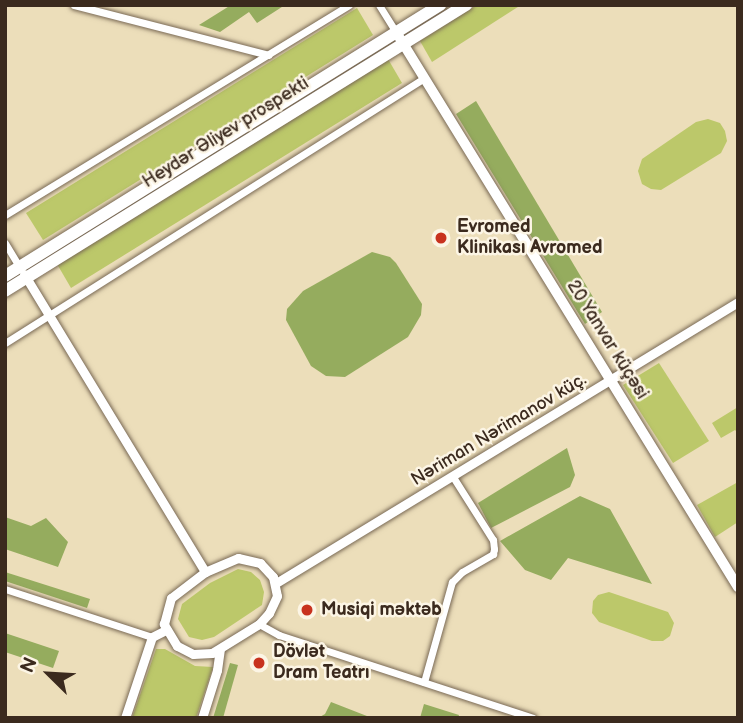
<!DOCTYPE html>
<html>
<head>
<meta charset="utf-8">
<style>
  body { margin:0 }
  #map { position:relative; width:743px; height:723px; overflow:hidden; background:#ecdeba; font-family:"Balsamiq Sans",sans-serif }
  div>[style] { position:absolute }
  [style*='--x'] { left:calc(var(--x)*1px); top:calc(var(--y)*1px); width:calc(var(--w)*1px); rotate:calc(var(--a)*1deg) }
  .green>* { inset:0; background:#bcc86a }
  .forest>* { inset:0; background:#95ac5e }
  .roads { filter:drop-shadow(0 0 2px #796955) drop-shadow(0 0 2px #796955) }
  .minor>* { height:7px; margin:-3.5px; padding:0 3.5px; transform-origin:3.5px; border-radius:3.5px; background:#fff }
  .tertiary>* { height:9px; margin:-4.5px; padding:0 4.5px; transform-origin:4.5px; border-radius:4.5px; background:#fff }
  .secondary>* { height:10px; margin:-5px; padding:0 5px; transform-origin:5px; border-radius:5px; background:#fff }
  .primary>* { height:12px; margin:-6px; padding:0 6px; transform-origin:6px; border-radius:6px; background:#fff }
  .dots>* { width:19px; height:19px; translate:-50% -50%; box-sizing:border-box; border:4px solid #fcf5e5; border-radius:50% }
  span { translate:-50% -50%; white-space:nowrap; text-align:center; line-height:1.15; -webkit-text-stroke:5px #fcf5e5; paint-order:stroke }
  .street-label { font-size:18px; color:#3b2a1e }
  .poi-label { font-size:18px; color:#3b2a1e; font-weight:700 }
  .left { translate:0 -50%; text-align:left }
  .frame { position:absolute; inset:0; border:7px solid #3b2a1e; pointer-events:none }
  .north { position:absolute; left:14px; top:639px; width:70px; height:70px; -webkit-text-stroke:5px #fcf5e5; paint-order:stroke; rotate:294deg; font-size:19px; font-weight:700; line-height:28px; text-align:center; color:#3b2a1e }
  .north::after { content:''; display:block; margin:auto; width:24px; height:32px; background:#3b2a1e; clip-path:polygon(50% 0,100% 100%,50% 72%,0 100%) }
</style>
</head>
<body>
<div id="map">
  <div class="green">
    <i style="clip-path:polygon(477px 5px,521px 5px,432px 62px,420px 41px)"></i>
    <i style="clip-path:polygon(357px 8px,373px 35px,43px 240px,26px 213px)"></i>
    <i style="clip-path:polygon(388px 59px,402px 83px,71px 288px,57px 264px)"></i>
    <i style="clip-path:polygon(708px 119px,720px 123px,725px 131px,727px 141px,721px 153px,661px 190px,651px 189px,642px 184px,638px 171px,642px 159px,696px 122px)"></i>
    <i style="clip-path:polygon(659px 363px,709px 441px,673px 463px,623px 385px)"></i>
    <i style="clip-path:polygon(738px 407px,738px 433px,735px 430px,721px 438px,712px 423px)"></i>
    <i style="clip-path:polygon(738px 482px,738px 522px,715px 537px,697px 505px)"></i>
    <i style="clip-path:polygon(238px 569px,251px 572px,260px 580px,264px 592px,262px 605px,214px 637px,202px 640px,189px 637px,178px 619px,182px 604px,210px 583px)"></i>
    <i style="clip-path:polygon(609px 592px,668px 612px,674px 623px,670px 636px,663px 641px,652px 641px,599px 622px,592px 613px,593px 601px,598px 595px)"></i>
    <i style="clip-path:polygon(156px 649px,165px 649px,195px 666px,213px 667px,196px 718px,132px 718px)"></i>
  </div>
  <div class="forest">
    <i style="clip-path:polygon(231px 5px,285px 5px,257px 23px,249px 12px,220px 32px,199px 25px)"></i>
    <i style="clip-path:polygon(476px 101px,602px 312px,585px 324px,456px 114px)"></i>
    <i style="clip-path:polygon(372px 252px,390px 257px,396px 263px,422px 304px,421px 315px,408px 337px,345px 377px,326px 376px,311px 366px,286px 320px,287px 309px,303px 291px)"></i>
    <i style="clip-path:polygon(567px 448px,575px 475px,570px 487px,491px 528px,478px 503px)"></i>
    <i style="clip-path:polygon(580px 496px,610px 509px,652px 584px,568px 558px,551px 580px,525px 570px,500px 541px)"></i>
    <i style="clip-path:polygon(5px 517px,31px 526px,46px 518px,68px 542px,58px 567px,5px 549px)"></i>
    <i style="clip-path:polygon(5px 572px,90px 599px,87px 608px,5px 581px)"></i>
    <i style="clip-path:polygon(5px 633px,59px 651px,53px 668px,5px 652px)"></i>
    <i style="clip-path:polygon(230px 663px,238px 665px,223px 718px,213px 718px)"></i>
    <i style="clip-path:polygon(331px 702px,372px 718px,318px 718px,325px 714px)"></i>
    <i style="clip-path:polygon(424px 704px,459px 715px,458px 718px,420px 718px)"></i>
  </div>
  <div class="roads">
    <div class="minor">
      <i style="--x:74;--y:5;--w:201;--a:14.4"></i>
      <i style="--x:379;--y:5;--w:32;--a:58"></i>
      <i style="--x:5;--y:215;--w:403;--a:-31.4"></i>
      <i style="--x:5;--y:243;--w:27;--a:59"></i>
      <i style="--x:5;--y:343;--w:496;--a:-32.3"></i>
      <i style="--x:5;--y:589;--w:155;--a:18.1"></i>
      <i style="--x:259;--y:624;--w:23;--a:29"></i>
      <i style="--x:279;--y:635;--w:267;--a:18.1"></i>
      <i style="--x:424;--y:682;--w:104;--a:-74.4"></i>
      <i style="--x:452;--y:582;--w:14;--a:-45"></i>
      <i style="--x:462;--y:572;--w:36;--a:-30"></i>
      <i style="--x:493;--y:554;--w:5;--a:-79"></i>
      <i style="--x:494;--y:549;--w:9;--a:-96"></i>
      <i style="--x:493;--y:540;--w:75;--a:-122.4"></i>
    </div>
    <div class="tertiary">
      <i style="--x:24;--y:274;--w:349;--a:58.7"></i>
      <i style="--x:238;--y:558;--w:23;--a:13"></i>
      <i style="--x:260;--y:563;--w:19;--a:47"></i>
      <i style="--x:273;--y:577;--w:19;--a:78"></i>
      <i style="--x:277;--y:596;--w:19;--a:115"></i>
      <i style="--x:269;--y:613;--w:15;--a:132"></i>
      <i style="--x:259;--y:624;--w:55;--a:148.3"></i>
      <i style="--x:212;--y:653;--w:19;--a:177"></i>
      <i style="--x:193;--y:654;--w:18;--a:-153"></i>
      <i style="--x:177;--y:646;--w:26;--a:-121"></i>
      <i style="--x:164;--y:624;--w:27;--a:-75"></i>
      <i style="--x:171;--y:598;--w:43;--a:-37.4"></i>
      <i style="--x:205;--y:572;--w:36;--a:-23"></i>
      <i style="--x:276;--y:583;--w:541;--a:-31.31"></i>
      <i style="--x:125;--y:718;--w:85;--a:-71.6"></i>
      <i style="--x:152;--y:637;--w:16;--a:-27"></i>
      <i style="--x:202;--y:718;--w:50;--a:-72.6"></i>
      <i style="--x:217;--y:670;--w:21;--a:-82"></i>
    </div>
    <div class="secondary">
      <i style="--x:396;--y:32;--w:652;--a:58.36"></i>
    </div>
    <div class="primary">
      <i style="--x:5;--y:276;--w:513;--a:-31.92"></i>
      <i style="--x:5;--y:291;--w:543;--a:-31.82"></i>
    </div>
  </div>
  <div class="dots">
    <i style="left:441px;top:238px;background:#c8321e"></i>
    <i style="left:307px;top:610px;background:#c8321e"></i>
    <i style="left:259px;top:663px;background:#c8321e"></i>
  </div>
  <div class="street-label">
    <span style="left:226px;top:133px;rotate:-32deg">Heydər Əliyev prospekti</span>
    <span style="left:607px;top:340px;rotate:58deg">20 Yanvar küçəsi</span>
    <span style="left:499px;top:430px;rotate:-31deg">Nəriman Nərimanov küç.</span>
  </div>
  <div class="poi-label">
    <span class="left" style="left:457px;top:238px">Evromed<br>Klinikası Avromed</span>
    <span class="left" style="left:321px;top:610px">Musiqi məktəb</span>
    <span class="left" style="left:273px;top:663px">Dövlət<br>Dram Teatrı</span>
  </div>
  <div class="frame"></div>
  <div class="north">N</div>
</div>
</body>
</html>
